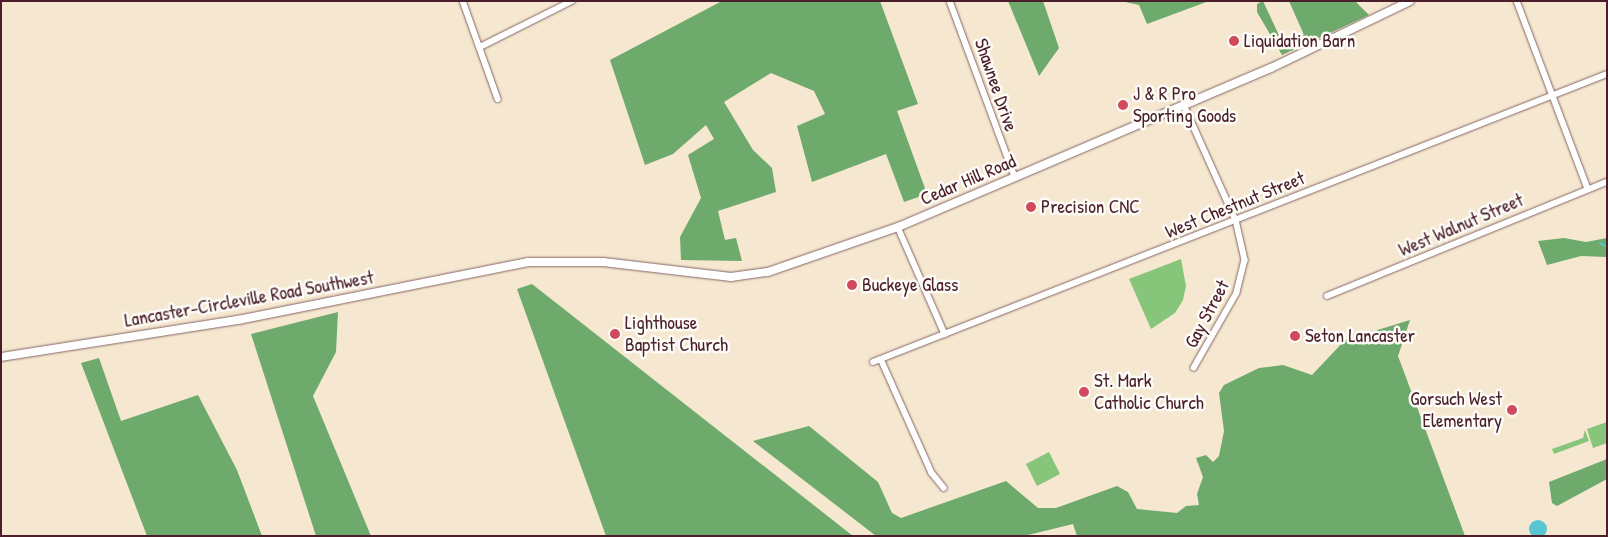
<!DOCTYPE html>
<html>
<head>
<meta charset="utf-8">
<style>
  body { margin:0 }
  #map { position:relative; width:1608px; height:537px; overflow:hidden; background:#f5e7d0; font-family:"Patrick Hand",sans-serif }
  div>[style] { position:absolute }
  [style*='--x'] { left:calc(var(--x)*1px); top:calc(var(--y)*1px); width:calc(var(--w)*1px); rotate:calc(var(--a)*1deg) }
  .green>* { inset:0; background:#87c57b }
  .forest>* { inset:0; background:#6daa6b }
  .water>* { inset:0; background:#59c5d2 }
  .round { border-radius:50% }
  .stream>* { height:2px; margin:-1px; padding:0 1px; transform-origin:1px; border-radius:1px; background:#59c5d2 }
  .roads { filter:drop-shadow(0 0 1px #866565) drop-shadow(0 0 1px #866565) }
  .minor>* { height:5.5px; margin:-2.75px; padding:0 2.75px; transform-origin:2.75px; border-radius:2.75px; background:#fff }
  .secondary>* { height:8px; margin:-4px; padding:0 4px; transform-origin:4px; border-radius:4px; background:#fff }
  .dots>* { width:14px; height:14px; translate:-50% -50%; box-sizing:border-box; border:2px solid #fdfcf7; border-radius:50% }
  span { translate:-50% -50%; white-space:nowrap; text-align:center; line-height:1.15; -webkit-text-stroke:5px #fdfcf7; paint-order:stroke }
  .poi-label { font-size:19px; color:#4a1f2b }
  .left { translate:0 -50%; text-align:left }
  .right { translate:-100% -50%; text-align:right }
  .street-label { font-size:19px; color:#4a1f2b }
  .frame { position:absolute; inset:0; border:2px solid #4a1f2b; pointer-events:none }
</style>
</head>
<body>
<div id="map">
  <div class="green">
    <i style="clip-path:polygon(1181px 259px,1186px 286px,1183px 300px,1175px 313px,1151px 329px,1129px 279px)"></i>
    <i style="clip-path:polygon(1607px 422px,1607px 443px,1593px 448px,1587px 429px)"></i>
    <i style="clip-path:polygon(1585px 430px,1589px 441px,1554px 454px,1552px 449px,1583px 438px)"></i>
    <i style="clip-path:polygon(1049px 452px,1060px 474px,1037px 486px,1026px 464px)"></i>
  </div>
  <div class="forest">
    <i style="clip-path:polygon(722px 1px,880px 1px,918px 104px,897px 111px,927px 194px,904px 202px,886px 154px,812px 182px,797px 126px,825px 114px,814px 91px,771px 73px,724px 102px,753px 150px,772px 168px,776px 192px,718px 211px,725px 240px,736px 238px,742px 261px,681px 260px,680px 237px,701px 198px,688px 155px,714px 139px,706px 125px,673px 154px,645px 165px,610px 60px)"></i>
    <i style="clip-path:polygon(1008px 1px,1043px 1px,1059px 48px,1039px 76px)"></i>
    <i style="clip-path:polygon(1121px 1px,1209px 1px,1147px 24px,1139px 5px)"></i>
    <i style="clip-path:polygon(1263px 1px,1283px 44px,1304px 35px,1289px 1px,1356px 2px,1369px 15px,1282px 55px,1257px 12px,1257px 4px)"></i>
    <i style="clip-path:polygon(1564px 238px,1586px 242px,1607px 238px,1607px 257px,1581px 256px,1547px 265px,1538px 241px)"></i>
    <i style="clip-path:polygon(532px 284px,853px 536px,606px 536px,517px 289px)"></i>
    <i style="clip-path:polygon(338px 312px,336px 352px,313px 396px,371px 536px,316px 536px,251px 334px)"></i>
    <i style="clip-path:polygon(1410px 320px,1398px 356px,1465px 536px,1077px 536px,1073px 524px,1024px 536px,876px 536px,753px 441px,809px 426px,878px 482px,892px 513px,901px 518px,1006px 481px,1038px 508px,1056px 508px,1117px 486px,1128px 492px,1137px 509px,1177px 513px,1186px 506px,1199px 505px,1197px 494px,1203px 477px,1196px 458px,1206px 455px,1213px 462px,1219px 456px,1224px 431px,1219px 393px,1224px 385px,1259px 368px,1283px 365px,1312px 375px,1345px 340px)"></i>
    <i style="clip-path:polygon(99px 358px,121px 421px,198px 395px,237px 470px,262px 536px,147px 536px,81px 363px)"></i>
    <i style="clip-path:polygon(1607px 459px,1607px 479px,1557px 506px,1552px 503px,1549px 482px)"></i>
  </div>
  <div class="water">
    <i class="round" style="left:1529px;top:520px;width:18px;height:18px"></i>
  </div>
  <div class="stream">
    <i style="--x:1600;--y:243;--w:8;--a:30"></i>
  </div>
  <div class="roads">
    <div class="minor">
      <i style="--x:463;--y:1;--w:104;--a:70.3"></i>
      <i style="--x:950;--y:1;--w:188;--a:69.7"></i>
      <i style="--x:1517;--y:1;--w:201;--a:69.3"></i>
      <i style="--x:480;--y:47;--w:103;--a:-26.6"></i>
      <i style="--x:1184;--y:105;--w:126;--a:65.7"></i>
      <i style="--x:1236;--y:220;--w:41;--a:77.3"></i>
      <i style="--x:1245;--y:260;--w:34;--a:104"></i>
      <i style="--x:1237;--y:293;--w:86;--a:119.8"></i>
      <i style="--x:898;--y:227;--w:117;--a:66.3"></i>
      <i style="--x:1327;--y:296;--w:302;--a:-22.2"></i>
      <i style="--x:881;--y:359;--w:125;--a:65.9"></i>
      <i style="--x:932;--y:473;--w:19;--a:51"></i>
      <i style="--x:873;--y:362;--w:788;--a:-21.42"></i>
    </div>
    <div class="secondary">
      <i style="--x:1;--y:357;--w:240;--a:-8.9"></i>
      <i style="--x:238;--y:320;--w:296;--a:-11.3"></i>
      <i style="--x:528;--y:262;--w:75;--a:0"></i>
      <i style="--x:603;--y:262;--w:129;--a:6.7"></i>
      <i style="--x:731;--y:277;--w:37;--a:-8"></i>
      <i style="--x:768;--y:272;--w:138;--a:-19.1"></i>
      <i style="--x:898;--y:227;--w:405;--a:-23.1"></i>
      <i style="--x:1271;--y:68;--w:154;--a:-25.7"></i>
    </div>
  </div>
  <div class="dots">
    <i style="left:1234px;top:41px;background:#d1495b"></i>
    <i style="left:1123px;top:105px;background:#d1495b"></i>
    <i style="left:1031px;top:207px;background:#d1495b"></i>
    <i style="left:852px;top:285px;background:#d1495b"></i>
    <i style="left:615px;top:334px;background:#d1495b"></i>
    <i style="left:1295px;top:336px;background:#d1495b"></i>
    <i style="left:1084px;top:392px;background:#d1495b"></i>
    <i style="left:1512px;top:410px;background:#d1495b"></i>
  </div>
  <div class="poi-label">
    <span class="left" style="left:1244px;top:41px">Liquidation Barn</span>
    <span class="left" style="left:1133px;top:105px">J &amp; R Pro<br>Sporting Goods</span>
    <span class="left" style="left:1041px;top:207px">Precision CNC</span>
    <span class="left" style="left:862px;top:285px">Buckeye Glass</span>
    <span class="left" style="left:625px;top:334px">Lighthouse<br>Baptist Church</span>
    <span class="left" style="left:1305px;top:336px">Seton Lancaster</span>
    <span class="left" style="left:1094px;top:392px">St. Mark<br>Catholic Church</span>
    <span class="right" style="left:1502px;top:410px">Gorsuch West<br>Elementary</span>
  </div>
  <div class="street-label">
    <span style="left:996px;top:85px;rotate:71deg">Shawnee Drive</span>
    <span style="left:968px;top:180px;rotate:-23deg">Cedar Hill Road</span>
    <span style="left:1235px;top:205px;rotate:-22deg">West Chestnut Street</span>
    <span style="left:1461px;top:225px;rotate:-23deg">West Walnut Street</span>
    <span style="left:249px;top:299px;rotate:-10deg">Lancaster-Circleville Road Southwest</span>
    <span style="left:1207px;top:314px;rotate:-62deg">Gay Street</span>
  </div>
  <div class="frame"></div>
</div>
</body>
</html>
